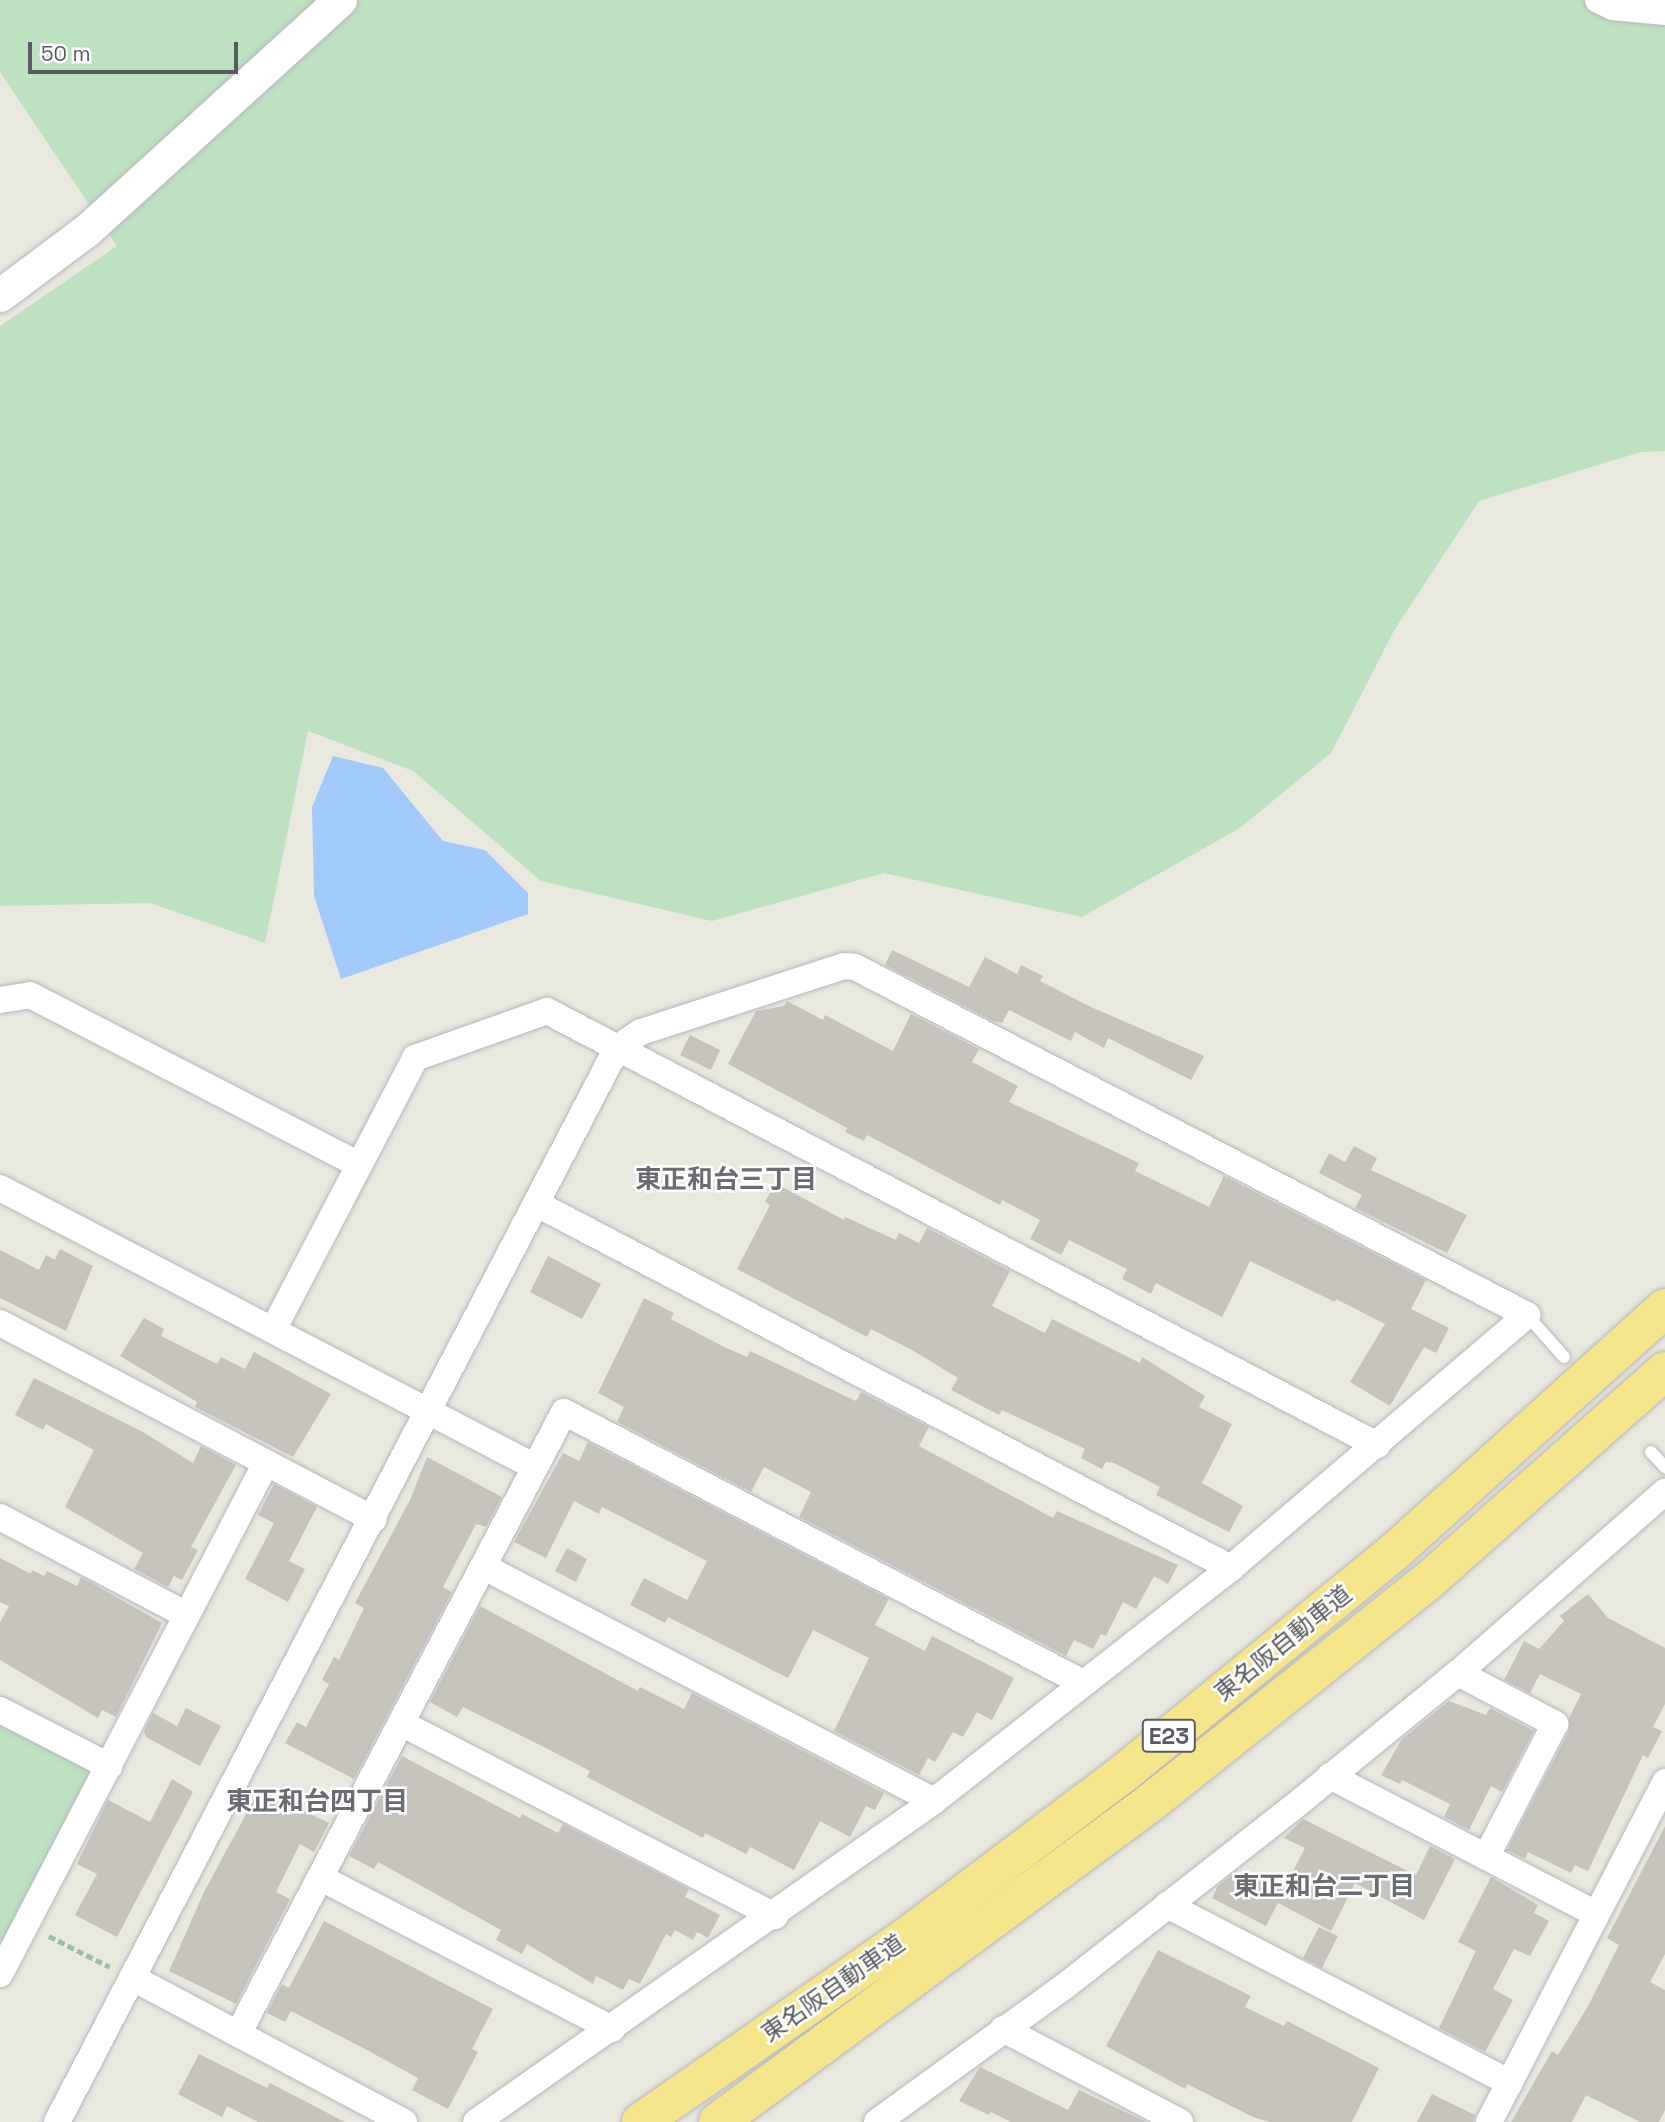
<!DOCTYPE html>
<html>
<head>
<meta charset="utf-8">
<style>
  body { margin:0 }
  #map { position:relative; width:1665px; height:2122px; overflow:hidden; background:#eae9df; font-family:"Space Grotesk","Noto Sans JP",sans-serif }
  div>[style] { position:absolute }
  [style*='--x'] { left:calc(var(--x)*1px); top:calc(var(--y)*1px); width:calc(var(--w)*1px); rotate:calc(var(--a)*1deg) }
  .green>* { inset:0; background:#bde1c1 }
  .water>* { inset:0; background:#a1c9f9 }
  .building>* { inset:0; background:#c6c3bd }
  .path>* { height:4.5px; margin-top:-2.25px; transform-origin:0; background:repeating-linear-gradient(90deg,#97c1a7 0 7px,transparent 0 10.5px) }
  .roads { filter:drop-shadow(0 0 2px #b5b7bc) drop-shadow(0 0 2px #b5b7bc) }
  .service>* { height:12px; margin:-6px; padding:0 6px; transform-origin:6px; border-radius:6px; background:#fff }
  .minor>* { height:26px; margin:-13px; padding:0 13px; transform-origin:13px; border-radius:13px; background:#fff }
  .tertiary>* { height:33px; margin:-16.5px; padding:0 16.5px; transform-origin:16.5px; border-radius:16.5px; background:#fff }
  .motorway>* { height:38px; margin:-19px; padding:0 19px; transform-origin:19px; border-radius:19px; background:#f6e68b }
  span { translate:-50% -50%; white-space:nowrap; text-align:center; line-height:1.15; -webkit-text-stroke:5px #fff; paint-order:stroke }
  .shield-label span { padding:2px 5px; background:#fff; border:2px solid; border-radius:5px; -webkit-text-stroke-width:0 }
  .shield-label { font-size:23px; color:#585b60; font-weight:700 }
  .street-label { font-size:24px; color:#585b60 }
  .neighbourhood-label { font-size:26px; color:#696c71; font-weight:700 }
  .scale { position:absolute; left:28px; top:42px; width:210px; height:32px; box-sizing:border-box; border:4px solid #585b60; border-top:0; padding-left:9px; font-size:21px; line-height:24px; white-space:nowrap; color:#585b60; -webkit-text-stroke:5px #fff; paint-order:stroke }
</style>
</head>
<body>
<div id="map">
  <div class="green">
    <i style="clip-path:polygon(0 0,1665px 0,1665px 451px,1641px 452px,1479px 501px,1395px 629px,1331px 753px,1240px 828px,1082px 917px,884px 873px,712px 921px,541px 881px,413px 771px,308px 731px,265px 943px,150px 903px,0 906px,0 326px,117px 246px,0 72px)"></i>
    <i style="clip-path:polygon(0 1724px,86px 1768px,89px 1779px,0 1950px)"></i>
  </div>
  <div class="water">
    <i style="clip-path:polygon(333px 756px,383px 768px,443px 841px,485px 850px,528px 893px,528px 914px,341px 979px,314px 896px,312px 807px)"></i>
  </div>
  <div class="building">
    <i style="clip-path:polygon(892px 950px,969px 987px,985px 957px,1017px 974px,1021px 965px,1043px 976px,1040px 981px,1091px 1007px,1204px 1056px,1191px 1080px,1108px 1038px,1104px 1048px,1075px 1032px,1071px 1041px,1009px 1010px,1002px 1023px,993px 1021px,885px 965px)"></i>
    <i style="clip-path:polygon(787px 1001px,823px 1020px,825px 1015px,893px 1051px,911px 1014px,979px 1049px,972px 1062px,1018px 1086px,1009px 1102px,1139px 1163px,1135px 1171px,1209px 1207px,1224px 1176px,1426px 1280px,1411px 1309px,1449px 1328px,1436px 1353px,1424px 1347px,1390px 1406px,1350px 1382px,1385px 1324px,1336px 1299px,1335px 1302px,1250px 1261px,1222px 1317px,1156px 1283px,1151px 1294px,1122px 1279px,1127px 1269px,1069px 1240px,1061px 1255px,1030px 1239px,1040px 1220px,1002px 1200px,1000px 1205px,867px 1135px,864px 1141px,845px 1132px,847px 1128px,728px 1064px,756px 1011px,784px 1006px)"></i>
    <i style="clip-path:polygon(690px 1035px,720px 1050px,711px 1070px,680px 1055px)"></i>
    <i style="clip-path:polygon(1354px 1146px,1377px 1158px,1371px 1170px,1467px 1215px,1447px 1253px,1355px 1208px,1362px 1195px,1319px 1173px,1329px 1153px,1345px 1162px)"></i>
    <i style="clip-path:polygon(775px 1183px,844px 1220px,845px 1217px,896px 1240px,899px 1233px,919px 1243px,927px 1228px,1010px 1271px,992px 1306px,1045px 1333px,1052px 1319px,1140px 1363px,1142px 1357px,1205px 1396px,1199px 1407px,1232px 1424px,1202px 1483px,1243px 1506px,1229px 1532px,1156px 1495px,1160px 1487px,1114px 1463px,1106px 1462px,1102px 1469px,1081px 1458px,1085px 1449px,1002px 1410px,999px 1415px,951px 1390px,958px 1378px,912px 1350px,871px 1329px,867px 1337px,737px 1269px,770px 1205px,765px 1202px)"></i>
    <i style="clip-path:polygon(60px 1249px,93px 1266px,66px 1331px,0 1298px,0 1250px,39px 1270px,46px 1255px,55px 1260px)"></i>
    <i style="clip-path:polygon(548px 1256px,601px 1284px,582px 1319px,530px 1292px)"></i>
    <i style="clip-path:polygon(644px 1298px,674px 1313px,671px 1319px,724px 1347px,747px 1357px,750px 1351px,856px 1401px,861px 1392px,929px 1427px,919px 1446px,1053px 1518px,1057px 1511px,1178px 1565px,1168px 1584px,1154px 1576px,1136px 1609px,1123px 1602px,1106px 1636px,1101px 1634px,1093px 1649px,1074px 1640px,1066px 1656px,799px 1517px,811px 1492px,764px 1467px,751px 1492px,617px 1422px,624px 1407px,598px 1393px)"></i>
    <i style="clip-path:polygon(144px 1318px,164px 1329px,161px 1336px,217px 1364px,221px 1357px,245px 1369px,254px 1352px,331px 1394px,293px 1457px,195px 1407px,197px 1402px,120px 1356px)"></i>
    <i style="clip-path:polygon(34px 1378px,143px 1432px,193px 1463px,201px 1446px,236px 1465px,191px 1547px,198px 1550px,182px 1580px,174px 1576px,168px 1587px,134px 1569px,143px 1553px,65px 1507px,94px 1450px,46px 1424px,43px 1430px,15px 1415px)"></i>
    <i style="clip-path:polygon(588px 1442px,889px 1599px,875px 1625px,925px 1651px,932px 1636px,1014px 1678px,992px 1720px,977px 1712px,963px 1737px,953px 1732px,935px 1762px,928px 1758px,919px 1775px,834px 1731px,869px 1658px,813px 1630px,788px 1678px,668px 1617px,665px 1623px,630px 1605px,644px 1578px,687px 1600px,707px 1561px,602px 1507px,599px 1514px,574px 1501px,546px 1558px,514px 1542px,563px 1453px,579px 1461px)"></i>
    <i style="clip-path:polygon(427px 1457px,502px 1497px,486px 1527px,476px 1524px,443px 1587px,452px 1592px,354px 1779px,285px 1743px,297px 1722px,306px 1727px,329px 1684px,322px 1680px,334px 1657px,339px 1660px,364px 1608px,355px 1603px,410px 1500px)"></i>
    <i style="clip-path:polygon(274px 1484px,317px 1507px,289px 1561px,305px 1569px,288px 1602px,245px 1579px,274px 1523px,258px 1515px)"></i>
    <i style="clip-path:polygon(567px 1548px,587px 1559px,576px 1582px,555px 1571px)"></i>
    <i style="clip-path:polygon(0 1558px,31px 1574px,32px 1570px,44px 1576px,47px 1571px,77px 1586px,81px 1577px,162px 1623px,116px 1717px,102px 1710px,98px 1718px,0 1660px,0 1623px,9px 1606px,0 1602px)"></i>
    <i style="clip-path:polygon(1588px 1594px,1608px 1618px,1665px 1648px,1665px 1704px,1653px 1727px,1662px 1731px,1648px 1758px,1643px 1755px,1588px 1871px,1575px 1865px,1571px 1873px,1528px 1852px,1525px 1859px,1507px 1850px,1569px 1731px,1569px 1718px,1581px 1694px,1540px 1674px,1530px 1693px,1504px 1680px,1524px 1641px,1539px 1649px,1564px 1621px,1560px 1616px)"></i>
    <i style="clip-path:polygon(480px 1606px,638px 1691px,640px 1687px,684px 1709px,692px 1693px,884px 1793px,875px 1810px,866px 1806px,850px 1837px,820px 1821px,794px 1870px,750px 1847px,746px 1854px,705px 1833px,703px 1838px,587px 1777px,590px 1771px,546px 1748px,463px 1707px,457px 1717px,430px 1702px)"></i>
    <i style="clip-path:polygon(1449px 1701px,1486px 1715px,1490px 1708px,1534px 1731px,1502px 1792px,1491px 1786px,1469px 1830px,1444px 1817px,1450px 1804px,1402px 1780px,1400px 1784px,1381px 1775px,1402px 1739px)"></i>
    <i style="clip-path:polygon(186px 1708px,221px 1726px,200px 1766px,146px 1737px,144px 1731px,153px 1713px,177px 1726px)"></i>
    <i style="clip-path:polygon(402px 1756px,520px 1818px,522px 1814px,558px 1833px,563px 1824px,689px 1889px,685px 1897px,720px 1915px,708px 1938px,697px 1932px,693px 1940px,675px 1930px,671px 1937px,666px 1934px,640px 1984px,629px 1979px,623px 1990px,596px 1976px,593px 1984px,527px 1944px,522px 1954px,496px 1940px,501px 1930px,378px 1862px,374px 1869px,349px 1856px)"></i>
    <i style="clip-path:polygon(172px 1779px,193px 1792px,117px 1937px,75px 1915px,97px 1874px,77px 1864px,108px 1800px,150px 1822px)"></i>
    <i style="clip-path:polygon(259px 1790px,329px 1823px,314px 1852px,300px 1844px,276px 1892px,290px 1899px,236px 2004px,169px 1971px,204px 1892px)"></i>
    <i style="clip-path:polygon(1303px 1819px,1416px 1875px,1430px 1846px,1455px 1859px,1424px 1920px,1355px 1883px,1331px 1931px,1278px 1903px,1266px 1926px,1212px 1898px,1218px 1886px,1236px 1872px,1244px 1876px,1246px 1871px,1283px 1890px,1305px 1848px,1284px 1838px)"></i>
    <i style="clip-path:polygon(1665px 1826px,1665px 1954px,1650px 1982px,1665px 1990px,1665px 2110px,1659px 2122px,1640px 2122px,1586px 2095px,1572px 2122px,1511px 2122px,1552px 2051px,1558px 2055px,1587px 2008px,1619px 1945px,1607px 1938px)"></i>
    <i style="clip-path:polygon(1491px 1877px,1538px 1905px,1534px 1913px,1549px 1921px,1530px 1956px,1514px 1949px,1493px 1989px,1513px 2000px,1485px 2052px,1439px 2028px,1476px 1951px,1458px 1942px)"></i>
    <i style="clip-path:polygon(324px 1921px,493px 2009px,472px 2049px,478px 2052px,448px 2109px,412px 2090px,418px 2078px,365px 2049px,291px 2011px,285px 2022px,267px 2013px,282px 1984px,289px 1988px)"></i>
    <i style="clip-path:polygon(1319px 1927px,1338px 1936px,1322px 1968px,1303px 1958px)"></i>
    <i style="clip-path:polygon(1158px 1950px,1251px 1996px,1245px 2007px,1284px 2026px,1287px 2021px,1379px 2068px,1352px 2122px,1270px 2122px,1253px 2117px,1187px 2084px,1185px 2089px,1106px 2046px)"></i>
    <i style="clip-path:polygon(199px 2054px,267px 2088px,270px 2083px,345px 2122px,258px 2122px,227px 2106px,222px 2117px,178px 2094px)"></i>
    <i style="clip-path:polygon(980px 2067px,1068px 2110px,1079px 2090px,1146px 2122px,1011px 2122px,991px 2112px,989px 2115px,959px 2101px)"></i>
    <i style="clip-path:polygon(1432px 2094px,1475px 2115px,1473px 2122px,1417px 2122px)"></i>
  </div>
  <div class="path">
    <i style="--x:49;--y:1936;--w:68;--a:26.9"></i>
  </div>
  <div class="roads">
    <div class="service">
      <i style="--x:1527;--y:1315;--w:56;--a:48.6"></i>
      <i style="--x:1651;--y:1452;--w:21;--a:47"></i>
    </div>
    <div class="minor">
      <i style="--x:1598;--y:0;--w:17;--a:25"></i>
      <i style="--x:1613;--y:7;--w:52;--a:5.5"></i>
      <i style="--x:0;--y:1000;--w:30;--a:-9"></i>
      <i style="--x:30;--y:995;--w:368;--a:27.3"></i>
      <i style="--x:0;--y:1188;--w:603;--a:27.54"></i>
      <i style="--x:537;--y:1204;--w:784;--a:27.68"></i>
      <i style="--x:0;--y:1323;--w:422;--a:27.7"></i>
      <i style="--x:273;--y:1330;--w:307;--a:-62.4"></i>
      <i style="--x:415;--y:1058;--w:140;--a:-19.6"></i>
      <i style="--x:547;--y:1011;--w:937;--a:27.6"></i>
      <i style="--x:0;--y:1517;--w:211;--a:27.7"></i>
      <i style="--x:484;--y:1567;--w:507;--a:27.47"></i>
      <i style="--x:1458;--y:1673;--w:110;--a:27.7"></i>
      <i style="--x:1555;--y:1724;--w:150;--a:117.4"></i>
      <i style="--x:0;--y:1710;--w:123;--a:27.2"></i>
      <i style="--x:401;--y:1723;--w:421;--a:27.3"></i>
      <i style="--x:1330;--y:1776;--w:300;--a:27.4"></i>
      <i style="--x:321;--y:1878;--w:328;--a:27.4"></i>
      <i style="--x:1167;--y:1905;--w:386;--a:27.4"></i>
      <i style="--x:0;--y:1974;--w:576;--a:-62.5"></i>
      <i style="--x:133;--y:1978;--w:307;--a:28"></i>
      <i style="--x:1003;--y:2029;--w:200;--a:27.7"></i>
      <i style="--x:238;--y:2034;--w:702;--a:-62.34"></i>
      <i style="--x:564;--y:1412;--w:585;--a:27.57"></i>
      <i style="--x:57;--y:2122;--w:1211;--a:-62.46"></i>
      <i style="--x:617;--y:1048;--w:29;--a:-34"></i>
      <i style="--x:641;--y:1032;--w:213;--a:-18"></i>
      <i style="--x:844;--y:966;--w:11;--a:5"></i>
      <i style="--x:855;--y:967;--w:757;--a:27.38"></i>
      <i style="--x:1527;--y:1315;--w:389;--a:139.5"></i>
      <i style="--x:1231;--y:1568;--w:377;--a:141.9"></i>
      <i style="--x:934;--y:1801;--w:559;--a:144.97"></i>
      <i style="--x:877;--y:2122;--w:232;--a:-35.9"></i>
      <i style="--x:1065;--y:1986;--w:287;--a:-38.1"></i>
      <i style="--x:1291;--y:1809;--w:215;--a:-39.2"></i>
      <i style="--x:1458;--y:1673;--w:275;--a:-41.2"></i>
      <i style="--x:1489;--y:2122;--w:383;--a:-62.6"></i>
    </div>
    <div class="tertiary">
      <i style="--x:0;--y:295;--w:109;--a:-36.8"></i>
      <i style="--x:87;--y:230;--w:342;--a:-42.3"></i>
    </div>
    <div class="motorway">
      <i style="--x:641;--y:2122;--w:332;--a:-34.9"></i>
      <i style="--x:913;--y:1932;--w:264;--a:-37"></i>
      <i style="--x:1124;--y:1773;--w:348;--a:-39.3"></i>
      <i style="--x:1393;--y:1553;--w:366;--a:-42"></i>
      <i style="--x:718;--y:2122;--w:537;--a:-36.44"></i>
      <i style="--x:1150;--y:1803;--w:353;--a:-38.6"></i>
      <i style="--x:1426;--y:1583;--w:319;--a:-41.6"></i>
    </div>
  </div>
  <div class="shield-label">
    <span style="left:1169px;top:1736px">E23</span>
  </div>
  <div class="street-label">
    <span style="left:1283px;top:1643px;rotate:-39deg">東名阪自動車道</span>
    <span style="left:833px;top:1988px;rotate:-35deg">東名阪自動車道</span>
  </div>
  <div class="neighbourhood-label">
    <span style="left:726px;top:1180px">東正和台三丁目</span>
    <span style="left:317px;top:1802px">東正和台四丁目</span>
    <span style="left:1324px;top:1887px">東正和台二丁目</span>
  </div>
  <div class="scale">50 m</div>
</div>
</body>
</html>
